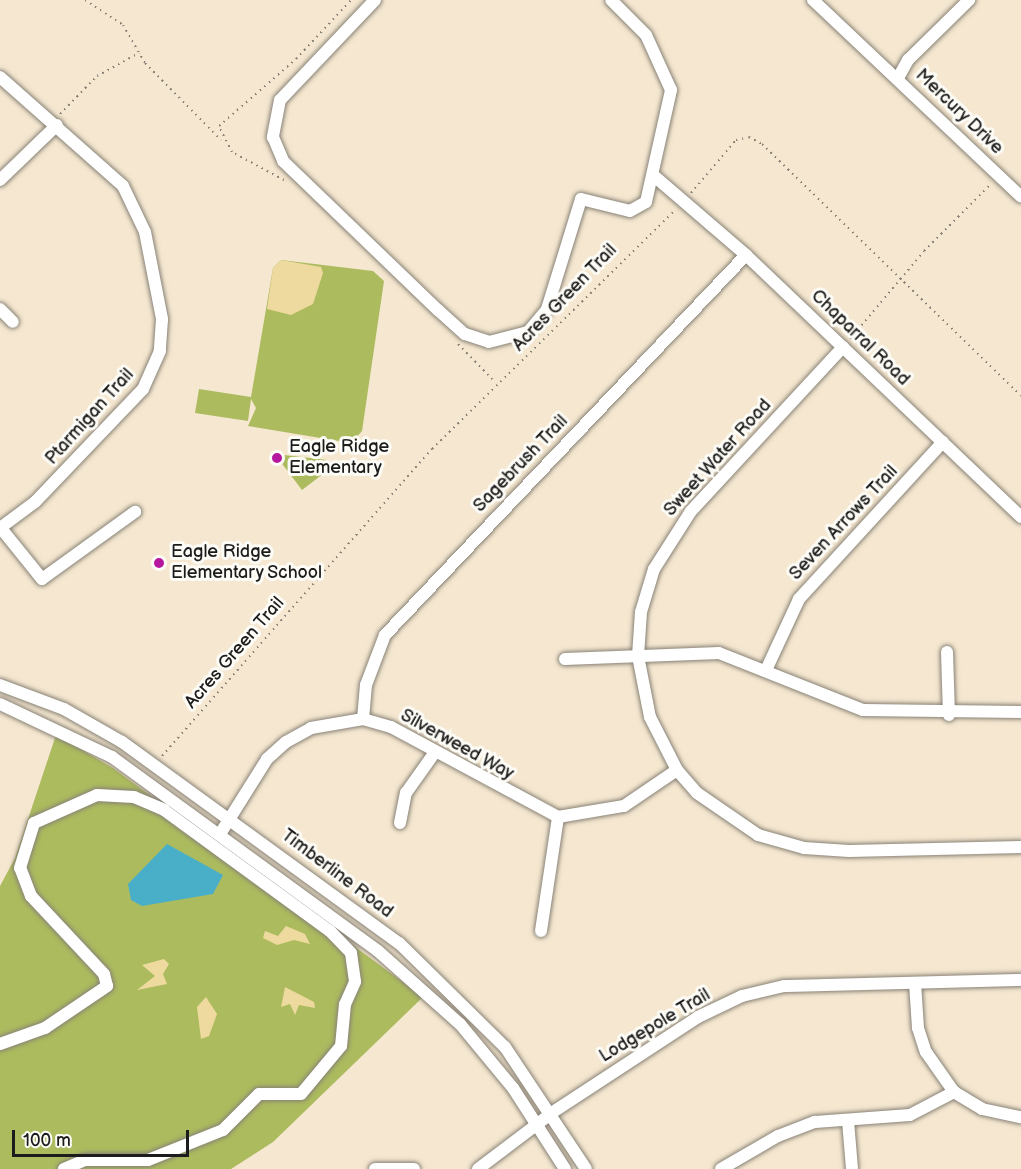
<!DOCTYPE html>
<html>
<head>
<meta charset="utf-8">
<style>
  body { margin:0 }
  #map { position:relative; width:1021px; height:1169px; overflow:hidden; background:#f5e7d0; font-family:"Balsamiq Sans",sans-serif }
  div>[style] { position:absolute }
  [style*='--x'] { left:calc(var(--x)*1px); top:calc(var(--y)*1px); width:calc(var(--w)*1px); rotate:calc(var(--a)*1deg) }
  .green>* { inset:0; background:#acbb5e }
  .sand>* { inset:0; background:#eeda9e }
  .water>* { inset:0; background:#49afc8 }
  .path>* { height:2px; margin-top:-1px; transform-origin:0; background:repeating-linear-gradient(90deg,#888276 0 1.5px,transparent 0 6px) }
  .roads { filter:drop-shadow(0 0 2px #888276) drop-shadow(0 0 2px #888276) }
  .minor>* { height:12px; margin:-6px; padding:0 6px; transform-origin:6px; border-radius:6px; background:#fff }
  .dots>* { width:16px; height:16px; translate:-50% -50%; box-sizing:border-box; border:3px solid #fdfcf7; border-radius:50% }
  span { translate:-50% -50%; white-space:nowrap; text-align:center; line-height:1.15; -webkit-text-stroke:6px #fdfcf7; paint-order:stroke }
  .street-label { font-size:18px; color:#1c1c1c }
  .poi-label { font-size:18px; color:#1c1c1c }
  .left { translate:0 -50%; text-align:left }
  .scale { position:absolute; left:12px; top:1130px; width:177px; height:27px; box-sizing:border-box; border:3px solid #1c1c1c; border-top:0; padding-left:8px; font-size:18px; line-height:21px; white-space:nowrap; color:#1c1c1c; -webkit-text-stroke:4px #fdfcf7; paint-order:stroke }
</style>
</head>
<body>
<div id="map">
  <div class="green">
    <i style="clip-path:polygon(281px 260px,373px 271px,384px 281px,362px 431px,351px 443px,248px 426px,256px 408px,251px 399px,248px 421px,195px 413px,199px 389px,251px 397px,273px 268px)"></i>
    <i style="clip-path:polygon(284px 455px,327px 460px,332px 467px,302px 490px,280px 461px)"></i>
    <i style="clip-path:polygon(56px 735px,113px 768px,423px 997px,273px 1142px,231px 1169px,0 1169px,0 886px,15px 858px)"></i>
  </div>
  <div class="sand">
    <i style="clip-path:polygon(281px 260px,321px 267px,323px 273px,313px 304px,291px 315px,267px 309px,273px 268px)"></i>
    <i style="clip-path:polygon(286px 926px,305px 934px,310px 944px,294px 940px,277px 945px,263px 938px,265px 931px,278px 936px)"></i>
    <i style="clip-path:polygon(164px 959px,169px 964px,163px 974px,167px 984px,137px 990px,155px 976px,142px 965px)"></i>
    <i style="clip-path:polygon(285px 987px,314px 1002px,315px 1008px,299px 1005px,295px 1015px,290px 1004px,281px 1007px)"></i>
    <i style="clip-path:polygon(206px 997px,217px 1014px,209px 1036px,201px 1039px,197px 1007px)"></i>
  </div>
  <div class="water">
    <i style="clip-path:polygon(167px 844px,223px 875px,213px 894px,142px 906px,131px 900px,128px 884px)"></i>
  </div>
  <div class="path">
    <i style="--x:85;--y:0;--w:45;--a:33.3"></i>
    <i style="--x:123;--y:25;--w:44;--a:59.9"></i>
    <i style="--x:145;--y:63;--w:108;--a:45.4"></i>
    <i style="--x:60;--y:114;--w:53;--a:-45.8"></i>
    <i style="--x:97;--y:76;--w:48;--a:-28.7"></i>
    <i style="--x:284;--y:180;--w:59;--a:-151.7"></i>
    <i style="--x:232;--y:152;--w:29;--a:-117"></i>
    <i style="--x:219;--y:126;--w:102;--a:-41"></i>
    <i style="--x:296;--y:59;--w:81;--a:-47"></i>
    <i style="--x:691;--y:193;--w:70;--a:-49.7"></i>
    <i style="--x:736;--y:140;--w:13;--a:-13"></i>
    <i style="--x:749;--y:137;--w:15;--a:28"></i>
    <i style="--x:762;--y:144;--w:361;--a:44.2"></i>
    <i style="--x:850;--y:339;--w:115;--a:-49.9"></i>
    <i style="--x:924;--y:251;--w:95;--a:-45"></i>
    <i style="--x:458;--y:344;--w:54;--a:45.7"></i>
    <i style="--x:162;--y:756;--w:409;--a:-48.7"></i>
    <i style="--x:432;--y:449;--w:341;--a:-44.5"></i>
  </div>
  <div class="roads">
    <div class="minor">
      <i style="--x:375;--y:0;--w:138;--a:133.5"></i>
      <i style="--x:280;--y:100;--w:38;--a:101"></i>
      <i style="--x:273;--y:137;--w:26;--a:67"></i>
      <i style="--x:283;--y:161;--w:215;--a:43.9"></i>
      <i style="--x:438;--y:310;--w:36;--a:42"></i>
      <i style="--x:465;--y:334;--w:25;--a:18"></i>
      <i style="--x:489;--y:342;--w:40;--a:-14.4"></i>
      <i style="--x:528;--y:332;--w:30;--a:-50"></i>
      <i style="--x:547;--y:309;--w:115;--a:-72.8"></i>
      <i style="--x:581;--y:199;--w:50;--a:13.8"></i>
      <i style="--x:630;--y:211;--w:18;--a:-29"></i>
      <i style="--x:646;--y:202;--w:115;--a:-77.4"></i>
      <i style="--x:671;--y:90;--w:60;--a:-114.4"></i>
      <i style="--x:646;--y:35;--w:49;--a:-135"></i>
      <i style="--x:813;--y:0;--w:286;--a:43.4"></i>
      <i style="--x:0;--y:77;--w:164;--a:41.5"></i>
      <i style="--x:123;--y:186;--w:51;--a:64.4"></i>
      <i style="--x:145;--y:232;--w:89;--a:78.9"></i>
      <i style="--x:162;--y:319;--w:32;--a:94"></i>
      <i style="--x:160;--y:351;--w:42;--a:114.1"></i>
      <i style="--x:143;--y:389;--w:156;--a:133.7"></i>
      <i style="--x:35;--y:502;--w:44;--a:143.4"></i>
      <i style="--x:898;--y:78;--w:21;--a:-61"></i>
      <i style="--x:908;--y:60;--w:86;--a:-44.5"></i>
      <i style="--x:653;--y:175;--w:123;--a:40.7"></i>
      <i style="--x:746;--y:255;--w:380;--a:43.6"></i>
      <i style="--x:0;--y:180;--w:79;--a:-44"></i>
      <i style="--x:0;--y:309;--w:18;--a:45"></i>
      <i style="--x:843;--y:347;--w:224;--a:132.8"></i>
      <i style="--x:691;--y:511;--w:69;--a:122.5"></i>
      <i style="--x:654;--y:569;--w:45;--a:106.8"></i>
      <i style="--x:641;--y:612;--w:44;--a:93.9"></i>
      <i style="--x:638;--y:656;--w:62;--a:78.9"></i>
      <i style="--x:650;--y:717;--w:59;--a:63"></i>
      <i style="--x:677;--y:770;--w:30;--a:49"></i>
      <i style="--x:697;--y:793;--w:74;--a:34.5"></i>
      <i style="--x:758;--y:835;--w:48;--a:15.8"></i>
      <i style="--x:804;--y:848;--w:45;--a:3.8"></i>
      <i style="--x:849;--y:851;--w:172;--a:-1.3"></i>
      <i style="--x:0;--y:527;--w:67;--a:51.1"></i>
      <i style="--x:42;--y:579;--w:115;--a:-35.8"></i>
      <i style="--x:947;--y:652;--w:63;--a:88.2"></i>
      <i style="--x:565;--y:659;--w:154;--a:-2.2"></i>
      <i style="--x:719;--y:653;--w:155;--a:21.6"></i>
      <i style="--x:863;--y:710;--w:158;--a:0.7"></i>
      <i style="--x:767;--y:668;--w:76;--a:-65.1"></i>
      <i style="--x:799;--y:599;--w:213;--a:-47.5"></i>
      <i style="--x:0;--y:685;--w:68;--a:20.6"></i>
      <i style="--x:64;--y:709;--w:67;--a:29.6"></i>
      <i style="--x:122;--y:742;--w:342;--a:36"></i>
      <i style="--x:399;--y:943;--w:148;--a:44.5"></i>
      <i style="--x:505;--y:1047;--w:146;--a:56.4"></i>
      <i style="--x:0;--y:704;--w:124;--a:25.3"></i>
      <i style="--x:112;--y:757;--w:329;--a:36.1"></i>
      <i style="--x:378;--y:951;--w:110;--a:41.7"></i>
      <i style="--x:460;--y:1024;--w:83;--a:50.4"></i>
      <i style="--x:513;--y:1088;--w:96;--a:57.3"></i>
      <i style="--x:363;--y:719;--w:34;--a:-85"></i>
      <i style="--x:366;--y:685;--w:53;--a:-69.2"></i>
      <i style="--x:385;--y:635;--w:524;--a:-46.47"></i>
      <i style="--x:400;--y:823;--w:31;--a:-79"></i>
      <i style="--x:406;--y:793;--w:50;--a:-54.7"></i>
      <i style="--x:220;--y:834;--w:89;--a:-57.9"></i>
      <i style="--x:267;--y:759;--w:25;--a:-42"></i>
      <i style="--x:286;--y:742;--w:29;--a:-29"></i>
      <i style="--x:311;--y:728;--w:53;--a:-9.8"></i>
      <i style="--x:363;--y:719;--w:29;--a:16"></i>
      <i style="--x:391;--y:727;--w:190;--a:28.3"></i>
      <i style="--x:558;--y:817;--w:67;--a:-9.5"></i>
      <i style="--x:624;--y:806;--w:64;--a:-34.2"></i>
      <i style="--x:541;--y:931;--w:115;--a:-81.5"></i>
      <i style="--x:915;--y:983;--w:45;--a:86.2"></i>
      <i style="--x:918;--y:1028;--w:25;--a:72"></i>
      <i style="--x:926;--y:1052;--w:49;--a:55"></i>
      <i style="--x:954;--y:1092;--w:33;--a:31"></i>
      <i style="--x:982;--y:1109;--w:40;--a:12"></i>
      <i style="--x:0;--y:1044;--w:48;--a:-19.6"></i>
      <i style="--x:45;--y:1028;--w:75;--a:-34.1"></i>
      <i style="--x:107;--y:986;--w:12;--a:-104"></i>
      <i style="--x:104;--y:974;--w:107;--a:-133.1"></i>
      <i style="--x:31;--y:896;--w:30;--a:-111"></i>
      <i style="--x:20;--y:868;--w:47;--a:-72.7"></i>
      <i style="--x:34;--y:823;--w:69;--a:-24"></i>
      <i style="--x:97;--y:795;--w:37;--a:3"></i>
      <i style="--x:134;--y:797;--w:33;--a:23"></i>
      <i style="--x:164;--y:810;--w:205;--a:36.1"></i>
      <i style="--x:330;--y:931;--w:30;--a:46"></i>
      <i style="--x:351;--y:953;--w:29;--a:82"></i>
      <i style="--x:355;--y:982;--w:24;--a:114"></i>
      <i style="--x:345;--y:1004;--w:42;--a:95.4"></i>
      <i style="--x:341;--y:1046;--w:62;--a:129.8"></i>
      <i style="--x:301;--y:1094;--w:42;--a:180"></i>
      <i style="--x:259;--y:1094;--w:51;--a:135"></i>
      <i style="--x:223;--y:1130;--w:81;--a:158.2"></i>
      <i style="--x:148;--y:1160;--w:63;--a:180"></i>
      <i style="--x:85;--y:1160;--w:23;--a:157"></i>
      <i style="--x:848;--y:1121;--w:48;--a:85.2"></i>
      <i style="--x:375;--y:1169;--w:39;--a:0"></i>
      <i style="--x:478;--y:1169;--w:94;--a:-37.2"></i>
      <i style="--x:553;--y:1112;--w:173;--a:-33.2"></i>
      <i style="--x:698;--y:1017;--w:49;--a:-25.5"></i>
      <i style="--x:742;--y:996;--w:43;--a:-13.4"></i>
      <i style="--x:784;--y:986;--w:237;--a:-1.5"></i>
      <i style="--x:721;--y:1169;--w:66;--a:-30.1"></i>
      <i style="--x:778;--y:1136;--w:40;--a:-21"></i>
      <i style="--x:815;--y:1122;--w:95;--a:-4.2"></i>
      <i style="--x:910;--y:1115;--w:50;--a:-27.6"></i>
    </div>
  </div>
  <div class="dots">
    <i style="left:277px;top:458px;background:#b5179e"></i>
    <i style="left:159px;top:563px;background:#b5179e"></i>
  </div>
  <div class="street-label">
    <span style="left:959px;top:112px;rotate:44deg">Mercury Drive</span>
    <span style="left:565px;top:298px;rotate:-46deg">Acres Green Trail</span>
    <span style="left:860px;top:338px;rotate:44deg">Chaparral Road</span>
    <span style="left:90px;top:417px;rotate:-48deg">Ptarmigan Trail</span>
    <span style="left:718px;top:458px;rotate:-48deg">Sweet Water Road</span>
    <span style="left:521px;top:464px;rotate:-46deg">Sagebrush Trail</span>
    <span style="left:844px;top:523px;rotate:-47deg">Seven Arrows Trail</span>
    <span style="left:235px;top:653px;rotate:-49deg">Acres Green Trail</span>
    <span style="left:457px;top:745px;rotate:29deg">Silverweed Way</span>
    <span style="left:337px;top:874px;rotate:37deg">Timberline Road</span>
    <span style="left:655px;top:1026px;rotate:-31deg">Lodgepole Trail</span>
  </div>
  <div class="poi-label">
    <span class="left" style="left:289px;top:458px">Eagle Ridge<br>Elementary</span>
    <span class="left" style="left:171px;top:563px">Eagle Ridge<br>Elementary School</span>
  </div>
  <div class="scale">100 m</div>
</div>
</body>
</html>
